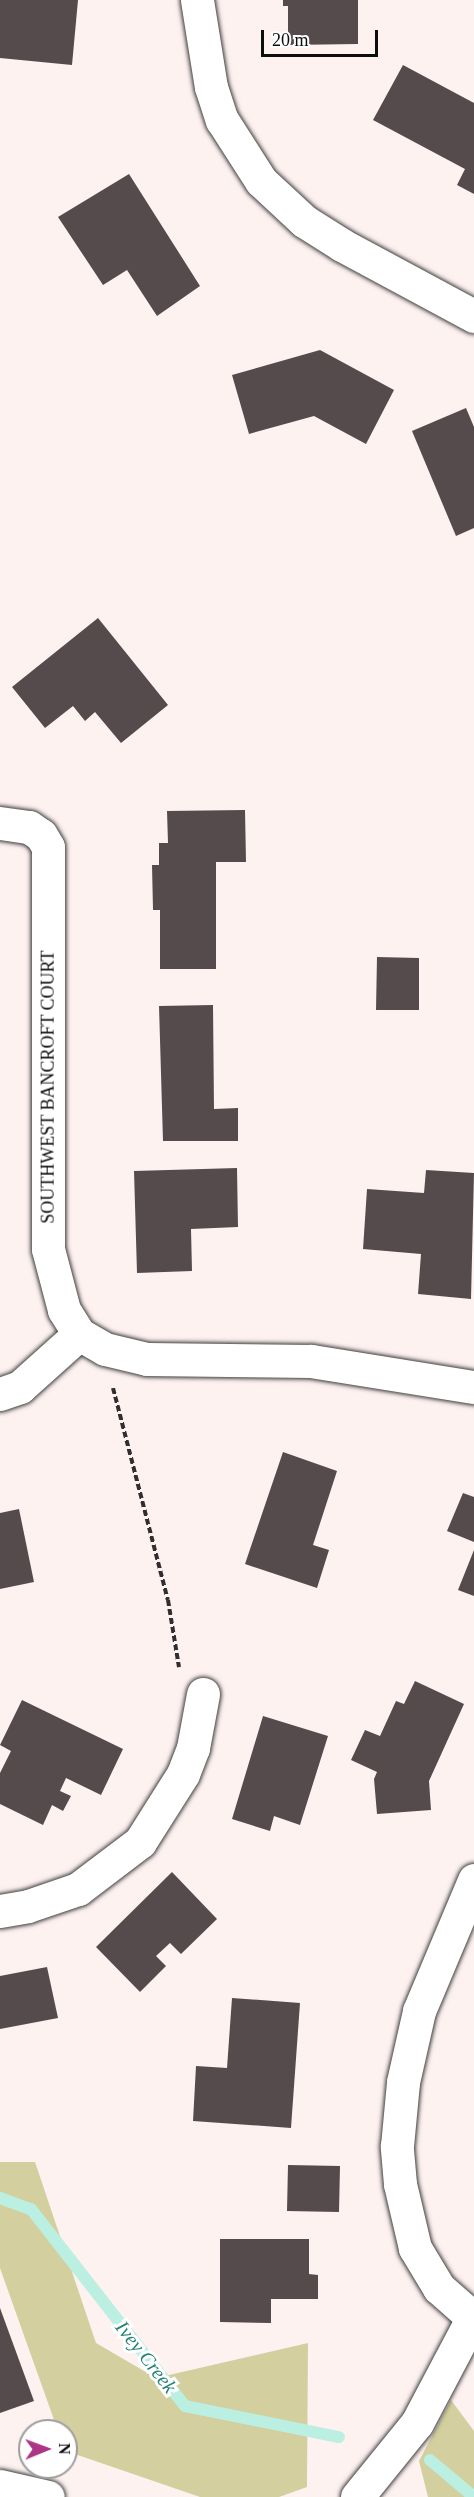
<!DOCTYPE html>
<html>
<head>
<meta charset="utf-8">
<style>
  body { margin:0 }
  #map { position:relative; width:474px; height:2497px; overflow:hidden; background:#fdf2f0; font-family:Georgia,serif }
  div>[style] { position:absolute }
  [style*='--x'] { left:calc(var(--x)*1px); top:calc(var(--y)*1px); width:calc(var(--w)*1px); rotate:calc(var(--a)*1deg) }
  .forest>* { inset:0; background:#d3cf9e }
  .stream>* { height:12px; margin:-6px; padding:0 6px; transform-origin:6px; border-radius:6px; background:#baefe2 }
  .building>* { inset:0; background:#554b4d }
  .path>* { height:4px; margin-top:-2px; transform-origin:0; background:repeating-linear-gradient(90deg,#2f2f2f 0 6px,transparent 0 9px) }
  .roads { filter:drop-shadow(0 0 2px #404040) drop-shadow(0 0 2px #404040) }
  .minor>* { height:33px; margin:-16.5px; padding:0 16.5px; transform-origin:16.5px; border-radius:16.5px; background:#fff }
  span { translate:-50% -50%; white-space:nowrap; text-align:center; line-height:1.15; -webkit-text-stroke:6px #fff; paint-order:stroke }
  .street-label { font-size:18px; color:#0d0d0d }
  .water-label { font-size:20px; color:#238473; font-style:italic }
  .north { position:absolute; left:18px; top:2419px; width:60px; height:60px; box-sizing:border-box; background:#fff; border:2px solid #9e9e9e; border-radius:50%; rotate:89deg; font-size:16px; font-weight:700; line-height:24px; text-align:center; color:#0d0d0d }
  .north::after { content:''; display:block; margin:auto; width:21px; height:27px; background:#ae3585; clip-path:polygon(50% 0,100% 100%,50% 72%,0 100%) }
  .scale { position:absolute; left:261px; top:30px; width:117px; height:27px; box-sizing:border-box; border:3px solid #0d0d0d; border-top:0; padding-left:8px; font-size:18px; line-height:21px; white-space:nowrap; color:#0d0d0d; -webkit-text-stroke:4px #fff; paint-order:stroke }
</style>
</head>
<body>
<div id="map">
  <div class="forest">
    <i style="clip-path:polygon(0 2162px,35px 2162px,96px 2343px,156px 2378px,308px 2343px,307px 2487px,279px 2497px,200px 2497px,66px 2451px,66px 2431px,58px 2431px,0 2268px)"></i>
    <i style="clip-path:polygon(451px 2400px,474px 2431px,474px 2497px,428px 2497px,419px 2461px)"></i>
  </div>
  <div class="stream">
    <i style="--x:0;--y:2198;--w:33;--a:20"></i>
    <i style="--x:31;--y:2209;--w:250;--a:52"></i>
    <i style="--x:185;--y:2406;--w:157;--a:11.4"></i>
    <i style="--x:430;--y:2460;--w:57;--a:40.1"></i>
  </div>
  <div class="building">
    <i style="clip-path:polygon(0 0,78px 0,72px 65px,0 58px)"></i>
    <i style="clip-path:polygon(283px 0,358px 0,358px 44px,288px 45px,288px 6px,283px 6px)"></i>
    <i style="clip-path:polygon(403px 65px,474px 103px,474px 194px,457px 185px,465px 169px,373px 120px)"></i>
    <i style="clip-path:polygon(129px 174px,200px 286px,157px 316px,127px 270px,103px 285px,58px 217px)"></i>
    <i style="clip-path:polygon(320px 350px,394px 390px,366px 444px,314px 416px,249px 434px,232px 375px)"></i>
    <i style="clip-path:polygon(466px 408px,474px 427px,474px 528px,456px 536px,412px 431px)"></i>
    <i style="clip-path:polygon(98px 618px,168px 705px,121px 743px,95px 712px,85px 721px,73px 706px,45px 728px,12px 687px)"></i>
    <i style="clip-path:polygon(245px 810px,246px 862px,216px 862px,216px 969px,160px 969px,160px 910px,153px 910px,152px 865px,159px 865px,159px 843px,168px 843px,167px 811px)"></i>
    <i style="clip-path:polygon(377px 957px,419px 958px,419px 1010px,376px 1010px)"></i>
    <i style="clip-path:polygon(213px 1005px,214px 1109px,238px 1108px,238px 1141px,163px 1141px,159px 1006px)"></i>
    <i style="clip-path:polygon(237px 1168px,238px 1227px,191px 1229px,192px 1271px,137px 1273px,134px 1171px)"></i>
    <i style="clip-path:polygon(426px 1170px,474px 1173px,471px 1299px,418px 1294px,421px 1254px,363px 1249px,367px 1189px,424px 1193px)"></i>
    <i style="clip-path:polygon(283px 1452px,337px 1471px,313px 1545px,329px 1550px,317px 1588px,245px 1564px)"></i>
    <i style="clip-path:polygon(463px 1493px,474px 1497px,474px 1542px,447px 1531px)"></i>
    <i style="clip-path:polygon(19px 1509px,34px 1582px,0 1589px,0 1513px)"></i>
    <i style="clip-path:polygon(474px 1550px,474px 1596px,458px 1590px)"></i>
    <i style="clip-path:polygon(415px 1681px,464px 1704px,429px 1781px,431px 1810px,377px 1814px,374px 1779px,377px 1772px,351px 1760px,365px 1730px,380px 1736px,396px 1701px,404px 1704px)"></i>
    <i style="clip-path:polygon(22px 1700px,123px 1749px,101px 1795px,66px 1778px,60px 1791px,71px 1796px,63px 1811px,52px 1805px,43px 1825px,0 1804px,0 1773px,11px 1751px,0 1745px)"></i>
    <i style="clip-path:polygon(263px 1716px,328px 1736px,300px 1825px,274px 1816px,270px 1831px,232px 1819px)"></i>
    <i style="clip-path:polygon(172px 1872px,217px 1919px,181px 1954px,170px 1943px,156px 1956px,166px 1966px,140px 1992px,96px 1947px)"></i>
    <i style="clip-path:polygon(47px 1967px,58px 2018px,0 2029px,0 1976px)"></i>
    <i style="clip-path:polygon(232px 1998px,300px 2003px,291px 2128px,193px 2121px,196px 2066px,227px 2068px)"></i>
    <i style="clip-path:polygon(288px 2165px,340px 2166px,339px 2212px,287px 2211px)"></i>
    <i style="clip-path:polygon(220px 2239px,309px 2239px,309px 2274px,318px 2275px,318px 2299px,271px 2299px,271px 2323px,220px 2322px)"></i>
    <i style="clip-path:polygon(0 2308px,34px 2401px,0 2413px)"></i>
  </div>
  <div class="path">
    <i style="--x:113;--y:1388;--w:219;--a:75.5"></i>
    <i style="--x:168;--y:1600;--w:68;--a:80.7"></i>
  </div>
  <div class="roads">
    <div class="minor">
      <i style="--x:197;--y:0;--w:88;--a:80.9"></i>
      <i style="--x:211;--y:87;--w:35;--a:72"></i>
      <i style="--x:222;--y:120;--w:72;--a:57.4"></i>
      <i style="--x:261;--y:181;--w:59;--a:42.9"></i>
      <i style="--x:304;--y:221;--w:45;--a:32.3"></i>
      <i style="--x:342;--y:245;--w:150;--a:28.3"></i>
      <i style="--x:0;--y:823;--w:29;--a:8"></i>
      <i style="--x:29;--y:827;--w:14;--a:34"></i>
      <i style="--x:41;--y:835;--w:14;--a:60"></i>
      <i style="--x:48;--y:847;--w:402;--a:90"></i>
      <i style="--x:48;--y:1249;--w:63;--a:75.3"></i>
      <i style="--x:64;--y:1310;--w:28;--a:58"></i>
      <i style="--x:79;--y:1334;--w:30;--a:30"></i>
      <i style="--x:105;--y:1349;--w:43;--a:13.4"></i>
      <i style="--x:147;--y:1359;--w:164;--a:0.7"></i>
      <i style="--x:311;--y:1361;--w:165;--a:9.1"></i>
      <i style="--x:0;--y:1394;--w:21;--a:-19"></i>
      <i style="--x:20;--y:1387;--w:79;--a:-41.9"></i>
      <i style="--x:0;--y:1911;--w:28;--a:-10"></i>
      <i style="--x:28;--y:1906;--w:53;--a:-18.8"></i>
      <i style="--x:78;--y:1889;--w:78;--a:-37.2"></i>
      <i style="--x:140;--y:1842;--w:80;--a:-57.7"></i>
      <i style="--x:183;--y:1774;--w:28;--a:-69"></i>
      <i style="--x:193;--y:1748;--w:55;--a:-79.5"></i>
      <i style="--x:472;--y:2317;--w:44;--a:-138.7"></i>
      <i style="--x:439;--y:2288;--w:47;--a:-121"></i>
      <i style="--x:415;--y:2248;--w:66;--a:-103.2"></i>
      <i style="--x:400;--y:2184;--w:38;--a:-95"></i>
      <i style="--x:397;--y:2146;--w:64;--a:-84.6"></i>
      <i style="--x:403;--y:2082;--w:73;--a:-77.3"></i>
      <i style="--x:419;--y:2011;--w:142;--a:-67.2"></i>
      <i style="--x:0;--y:2486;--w:49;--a:12.9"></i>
      <i style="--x:357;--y:2497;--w:95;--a:-51"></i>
      <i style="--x:417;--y:2423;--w:122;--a:-62.2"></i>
    </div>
  </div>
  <div class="street-label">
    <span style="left:48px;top:1087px;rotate:-90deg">SOUTHWEST BANCROFT COURT</span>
  </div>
  <div class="water-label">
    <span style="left:146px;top:2357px;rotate:52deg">Ivey Creek</span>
  </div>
  <div class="north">N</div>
  <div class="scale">20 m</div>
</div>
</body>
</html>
